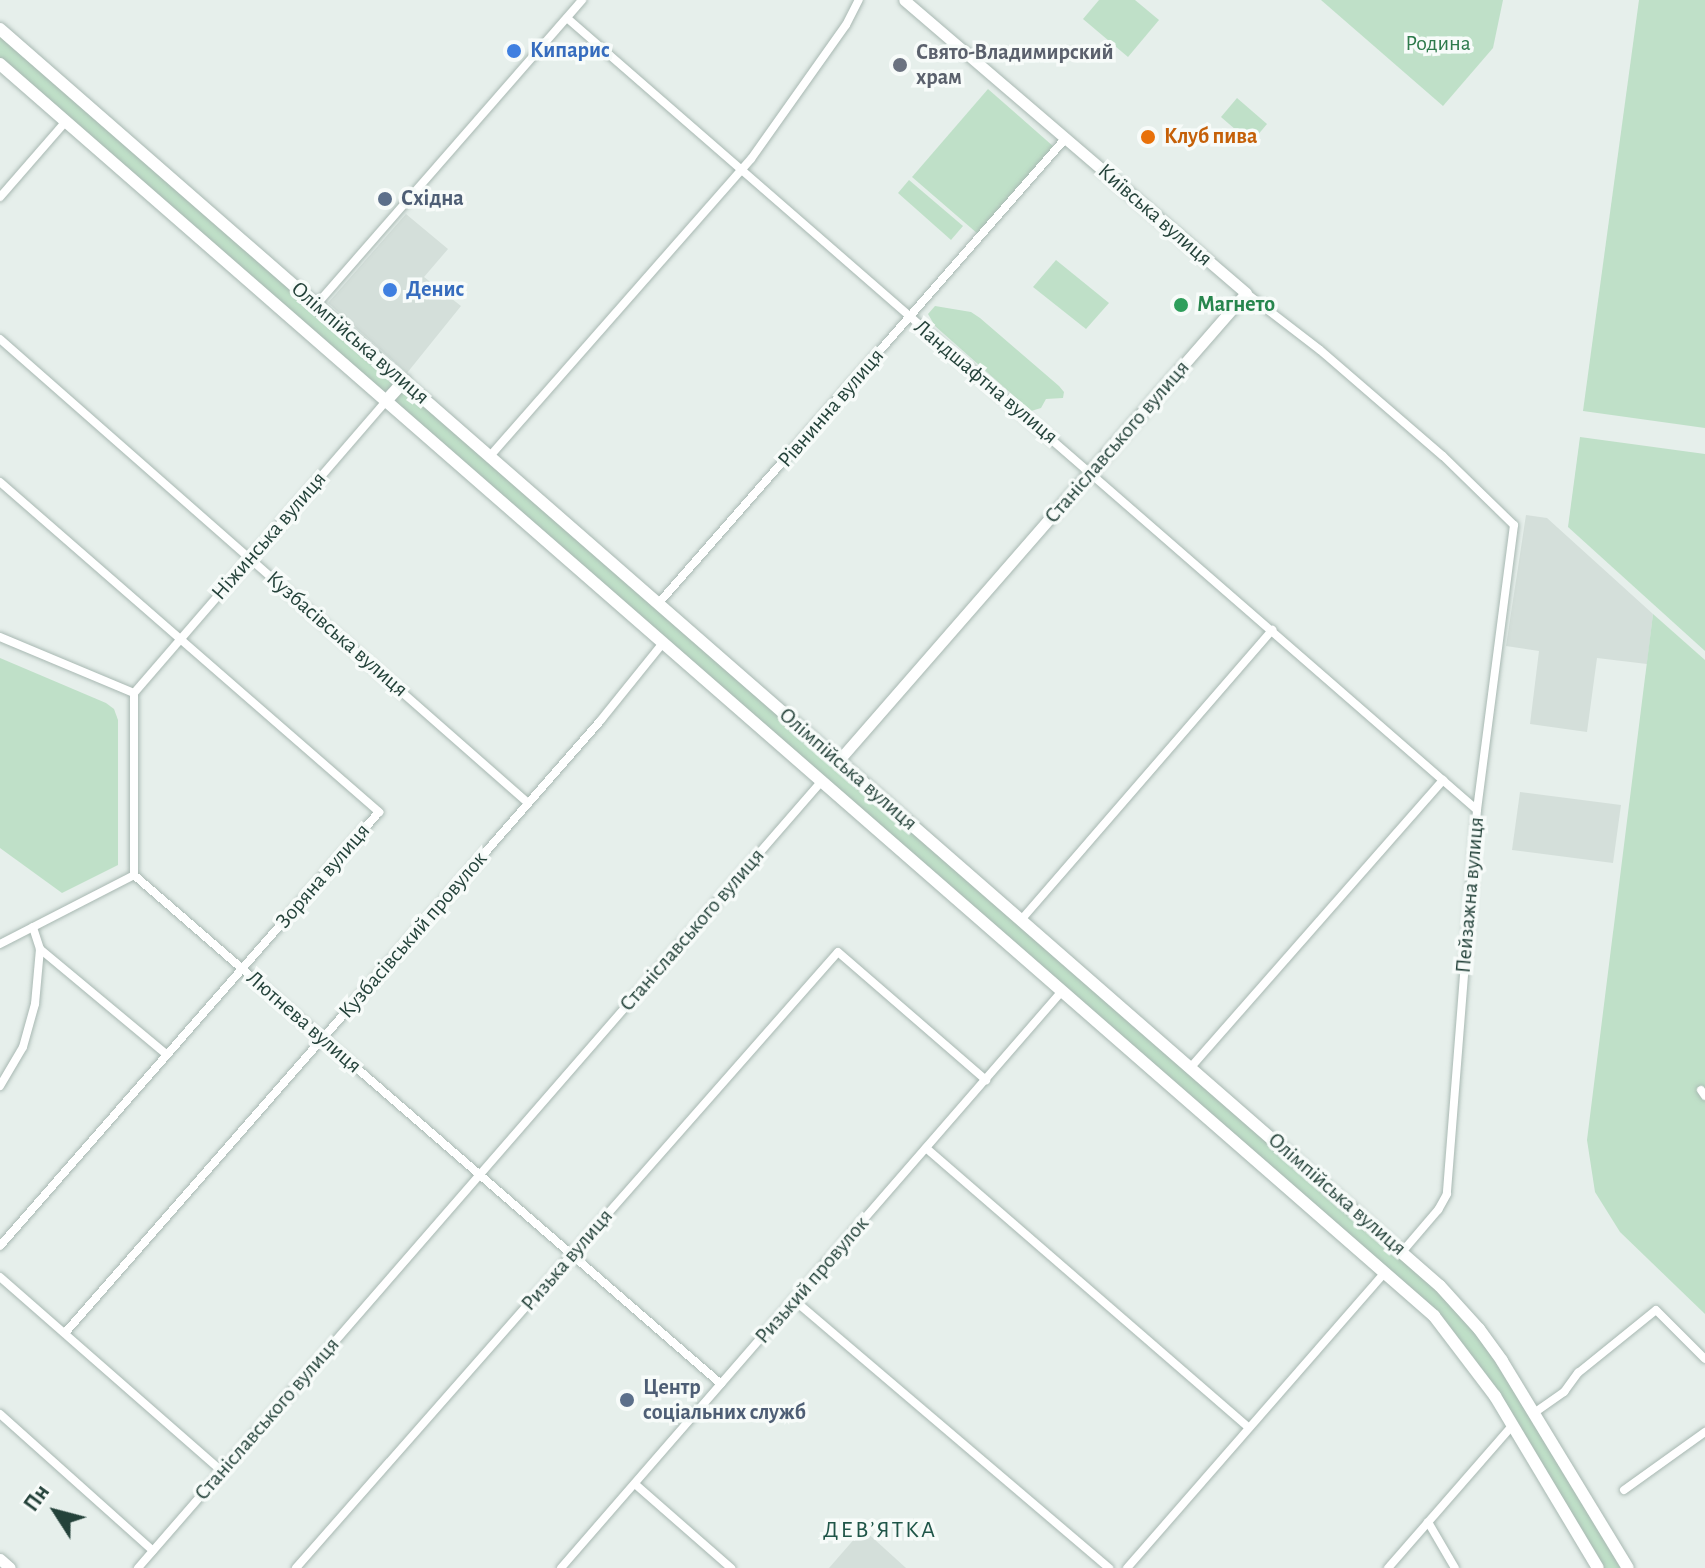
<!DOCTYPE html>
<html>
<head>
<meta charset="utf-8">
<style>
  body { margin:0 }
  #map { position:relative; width:1705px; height:1568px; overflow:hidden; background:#e6efeb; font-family:"Alegreya Sans",sans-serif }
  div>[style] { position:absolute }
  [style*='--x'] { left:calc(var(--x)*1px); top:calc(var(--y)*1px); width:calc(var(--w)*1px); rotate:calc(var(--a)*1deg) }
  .built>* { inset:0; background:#d4dfda }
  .green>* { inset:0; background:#bfe0c8 }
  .roads { filter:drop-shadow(0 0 2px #a8b8b2) drop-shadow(0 0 2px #a8b8b2) }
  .minor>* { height:8px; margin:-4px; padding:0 4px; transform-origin:4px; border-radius:4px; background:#fff }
  .tertiary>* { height:11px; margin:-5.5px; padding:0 5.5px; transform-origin:5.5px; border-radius:5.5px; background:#fff }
  .secondary>* { height:12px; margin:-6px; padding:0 6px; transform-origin:6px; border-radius:6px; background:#fff }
  .dots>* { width:22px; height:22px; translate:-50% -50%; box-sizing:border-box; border:4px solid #f7fbf9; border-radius:50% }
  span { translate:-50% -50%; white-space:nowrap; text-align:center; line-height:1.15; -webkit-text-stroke:7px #f7fbf9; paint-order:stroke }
  .park-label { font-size:22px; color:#2d7a4b }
  .shop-label { font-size:22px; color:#366cbe; font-weight:700 }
  .left { translate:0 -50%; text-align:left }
  .worship-label { font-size:22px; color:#5b616d; font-weight:700 }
  .food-label { font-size:22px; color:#c56008; font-weight:700 }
  .service-label { font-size:22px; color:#4e5e75; font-weight:700 }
  .street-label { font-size:22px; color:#24423a }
  .leisure-label { font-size:22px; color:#27864d; font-weight:700 }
  .neighbourhood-label { font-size:24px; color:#1f5548; letter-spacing:2px }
  .north { position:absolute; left:16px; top:1472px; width:80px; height:80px; -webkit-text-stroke:6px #f7fbf9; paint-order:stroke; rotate:306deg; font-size:22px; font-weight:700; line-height:32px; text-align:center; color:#24423a }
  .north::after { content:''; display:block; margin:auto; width:28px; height:36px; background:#24423a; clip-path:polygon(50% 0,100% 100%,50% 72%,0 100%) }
</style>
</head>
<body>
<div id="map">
  <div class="built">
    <i style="clip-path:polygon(406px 214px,448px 249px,424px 277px,461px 306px,407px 373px,328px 303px)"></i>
    <i style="clip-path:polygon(1526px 515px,1547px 518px,1653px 614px,1647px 664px,1597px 658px,1587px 732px,1530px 724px,1539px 651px,1506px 646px)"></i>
    <i style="clip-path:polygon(1520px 792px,1621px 805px,1613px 863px,1512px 850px)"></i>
    <i style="clip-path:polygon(863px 1529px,906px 1568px,829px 1568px)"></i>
  </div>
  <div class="green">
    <i style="clip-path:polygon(1099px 0,1135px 0,1159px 20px,1128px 57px,1083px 19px)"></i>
    <i style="clip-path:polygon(1321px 0,1503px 0,1493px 48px,1443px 106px)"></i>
    <i style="clip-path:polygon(1639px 0,1705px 0,1705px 428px,1583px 411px)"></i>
    <i style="clip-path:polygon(0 29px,1459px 1306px,1628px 1568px,1598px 1568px,1458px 1343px,0 65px)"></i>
    <i style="clip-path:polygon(988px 89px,1054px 147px,978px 234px,912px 177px)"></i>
    <i style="clip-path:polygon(1237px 98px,1267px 124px,1251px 143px,1221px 117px)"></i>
    <i style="clip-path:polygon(909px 180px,963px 226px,951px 240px,898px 193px)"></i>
    <i style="clip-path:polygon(1056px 260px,1109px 303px,1086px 329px,1033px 287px)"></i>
    <i style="clip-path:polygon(935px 306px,971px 312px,980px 318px,1059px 386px,1064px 392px,1063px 398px,1046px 399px,1041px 408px,1031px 411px,935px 326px,928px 314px)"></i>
    <i style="clip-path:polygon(1580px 437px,1705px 454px,1705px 651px,1568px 527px)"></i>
    <i style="clip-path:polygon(1653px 614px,1705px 660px,1705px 1314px,1620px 1232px,1595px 1192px,1587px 1140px)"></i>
    <i style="clip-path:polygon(0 658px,106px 703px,114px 709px,118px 720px,118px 865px,62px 893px,0 848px)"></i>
  </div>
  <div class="roads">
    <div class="minor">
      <i style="--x:567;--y:18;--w:1206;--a:41.03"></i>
      <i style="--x:0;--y:197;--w:101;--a:-49"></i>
      <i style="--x:1246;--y:293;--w:93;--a:37.6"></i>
      <i style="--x:1320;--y:350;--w:162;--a:40.8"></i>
      <i style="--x:1443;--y:456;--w:99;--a:44.2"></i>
      <i style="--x:1514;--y:525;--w:287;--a:97.4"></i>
      <i style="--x:1477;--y:810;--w:385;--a:94.5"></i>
      <i style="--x:1447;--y:1194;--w:18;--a:119"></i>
      <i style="--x:1438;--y:1210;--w:55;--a:130.6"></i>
      <i style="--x:316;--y:305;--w:405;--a:-48.9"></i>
      <i style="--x:0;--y:339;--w:703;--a:41.31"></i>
      <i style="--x:490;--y:456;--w:395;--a:-48.7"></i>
      <i style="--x:751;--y:159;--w:164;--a:-54.7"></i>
      <i style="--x:846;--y:25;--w:28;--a:-63"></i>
      <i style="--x:0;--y:482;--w:503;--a:41.05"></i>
      <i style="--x:379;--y:812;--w:576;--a:131.13"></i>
      <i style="--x:658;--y:604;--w:618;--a:-48.81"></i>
      <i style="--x:0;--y:637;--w:145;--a:22.7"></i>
      <i style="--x:134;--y:693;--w:182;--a:90"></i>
      <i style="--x:134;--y:875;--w:777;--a:40.93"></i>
      <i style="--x:134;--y:693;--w:386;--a:-49.2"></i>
      <i style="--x:1021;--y:920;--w:384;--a:-49.1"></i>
      <i style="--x:0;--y:944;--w:151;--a:-27.2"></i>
      <i style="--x:40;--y:949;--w:165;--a:39.8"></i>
      <i style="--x:1191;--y:1067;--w:382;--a:-48.7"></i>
      <i style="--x:0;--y:1086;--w:45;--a:-59.5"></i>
      <i style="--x:23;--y:1047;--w:45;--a:-74.4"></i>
      <i style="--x:35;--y:1004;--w:55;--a:-84.8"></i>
      <i style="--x:40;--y:949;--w:23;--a:-108"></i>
      <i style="--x:1701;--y:1090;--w:7;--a:56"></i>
      <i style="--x:926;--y:1148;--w:427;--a:40.9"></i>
      <i style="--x:0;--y:1277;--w:296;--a:41.2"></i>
      <i style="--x:794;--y:1300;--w:414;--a:40.4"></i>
      <i style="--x:65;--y:1333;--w:814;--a:-48.83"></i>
      <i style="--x:601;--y:720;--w:99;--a:-51.2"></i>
      <i style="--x:1534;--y:1413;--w:37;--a:-35"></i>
      <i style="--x:1564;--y:1392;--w:24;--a:-54"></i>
      <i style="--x:1578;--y:1373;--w:100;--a:-38.9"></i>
      <i style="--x:1656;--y:1310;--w:69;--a:45"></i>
      <i style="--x:0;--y:1414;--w:205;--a:41.8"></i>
      <i style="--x:635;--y:1484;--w:128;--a:41.2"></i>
      <i style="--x:1624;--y:1490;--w:100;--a:-35.6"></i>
      <i style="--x:1428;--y:1522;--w:53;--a:59.6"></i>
      <i style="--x:138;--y:1568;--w:1041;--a:-49.01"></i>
      <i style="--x:296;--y:1568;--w:820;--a:-48.66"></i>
      <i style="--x:838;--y:952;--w:196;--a:40.9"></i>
      <i style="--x:561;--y:1568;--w:764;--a:-49.03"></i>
      <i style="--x:1127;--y:1568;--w:391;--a:-48.9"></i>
      <i style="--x:1388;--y:1568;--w:189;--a:-48.9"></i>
    </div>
    <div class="tertiary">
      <i style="--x:839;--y:760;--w:619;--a:-48.93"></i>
      <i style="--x:1246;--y:293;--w:450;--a:-139.4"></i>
      <i style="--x:0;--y:1559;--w:13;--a:42"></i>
    </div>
    <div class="secondary">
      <i style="--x:0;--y:29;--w:1911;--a:41.12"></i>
      <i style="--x:1440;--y:1286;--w:58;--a:47.8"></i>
      <i style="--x:1479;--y:1329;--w:39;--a:54"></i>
      <i style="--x:1502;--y:1361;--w:242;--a:58.7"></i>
      <i style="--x:0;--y:64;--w:1904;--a:41.12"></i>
      <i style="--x:1434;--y:1316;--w:101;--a:52.7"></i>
      <i style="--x:1495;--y:1396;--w:200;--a:59.1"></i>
      <i style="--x:386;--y:401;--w:28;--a:-48"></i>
    </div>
  </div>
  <div class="dots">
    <i style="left:514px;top:51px;background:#3f7fe0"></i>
    <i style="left:900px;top:65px;background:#6b7280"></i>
    <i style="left:1148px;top:137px;background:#e8710a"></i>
    <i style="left:385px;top:199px;background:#5c6f8a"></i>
    <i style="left:390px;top:290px;background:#3f7fe0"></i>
    <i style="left:1181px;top:305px;background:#2e9e5b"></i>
    <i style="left:627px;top:1400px;background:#5c6f8a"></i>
  </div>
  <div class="park-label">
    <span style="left:1438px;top:44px">Родина</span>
  </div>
  <div class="shop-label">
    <span class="left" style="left:530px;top:51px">Кипарис</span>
    <span class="left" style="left:406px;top:290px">Денис</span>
  </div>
  <div class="worship-label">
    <span class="left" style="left:916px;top:65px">Свято-Владимирский<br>храм</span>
  </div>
  <div class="food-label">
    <span class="left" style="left:1164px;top:137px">Клуб пива</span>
  </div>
  <div class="service-label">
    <span class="left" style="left:401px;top:199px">Східна</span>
    <span class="left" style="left:643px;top:1400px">Центр<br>соціальних служб</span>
  </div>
  <div class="street-label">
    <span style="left:1155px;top:215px;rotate:41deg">Київська вулиця</span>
    <span style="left:360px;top:343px;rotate:41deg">Олімпійська вулиця</span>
    <span style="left:986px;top:382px;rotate:40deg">Ландшафтна вулиця</span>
    <span style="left:831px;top:408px;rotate:-49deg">Рівнинна вулиця</span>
    <span style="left:1117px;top:442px;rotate:-49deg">Станіславського вулиця</span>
    <span style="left:269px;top:536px;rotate:-49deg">Ніжинська вулиця</span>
    <span style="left:337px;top:634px;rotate:41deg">Кузбасівська вулиця</span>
    <span style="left:848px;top:769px;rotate:41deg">Олімпійська вулиця</span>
    <span style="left:323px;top:876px;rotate:-49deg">Зоряна вулиця</span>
    <span style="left:1470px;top:895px;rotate:-85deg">Пейзажна вулиця</span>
    <span style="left:692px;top:930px;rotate:-49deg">Станіславського вулиця</span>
    <span style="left:413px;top:935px;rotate:-49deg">Кузбасівський провулок</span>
    <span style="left:304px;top:1022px;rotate:41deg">Лютнева вулиця</span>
    <span style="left:1337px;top:1194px;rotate:41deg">Олімпійська вулиця</span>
    <span style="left:567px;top:1260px;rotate:-49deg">Ризька вулиця</span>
    <span style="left:812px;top:1280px;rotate:-49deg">Ризький провулок</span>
    <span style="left:267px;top:1419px;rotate:-49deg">Станіславського вулиця</span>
  </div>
  <div class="leisure-label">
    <span class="left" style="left:1197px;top:305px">Магнето</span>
  </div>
  <div class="neighbourhood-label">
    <span style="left:880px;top:1531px">ДЕВ’ЯТКА</span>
  </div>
  <div class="north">Пн</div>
</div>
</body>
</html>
